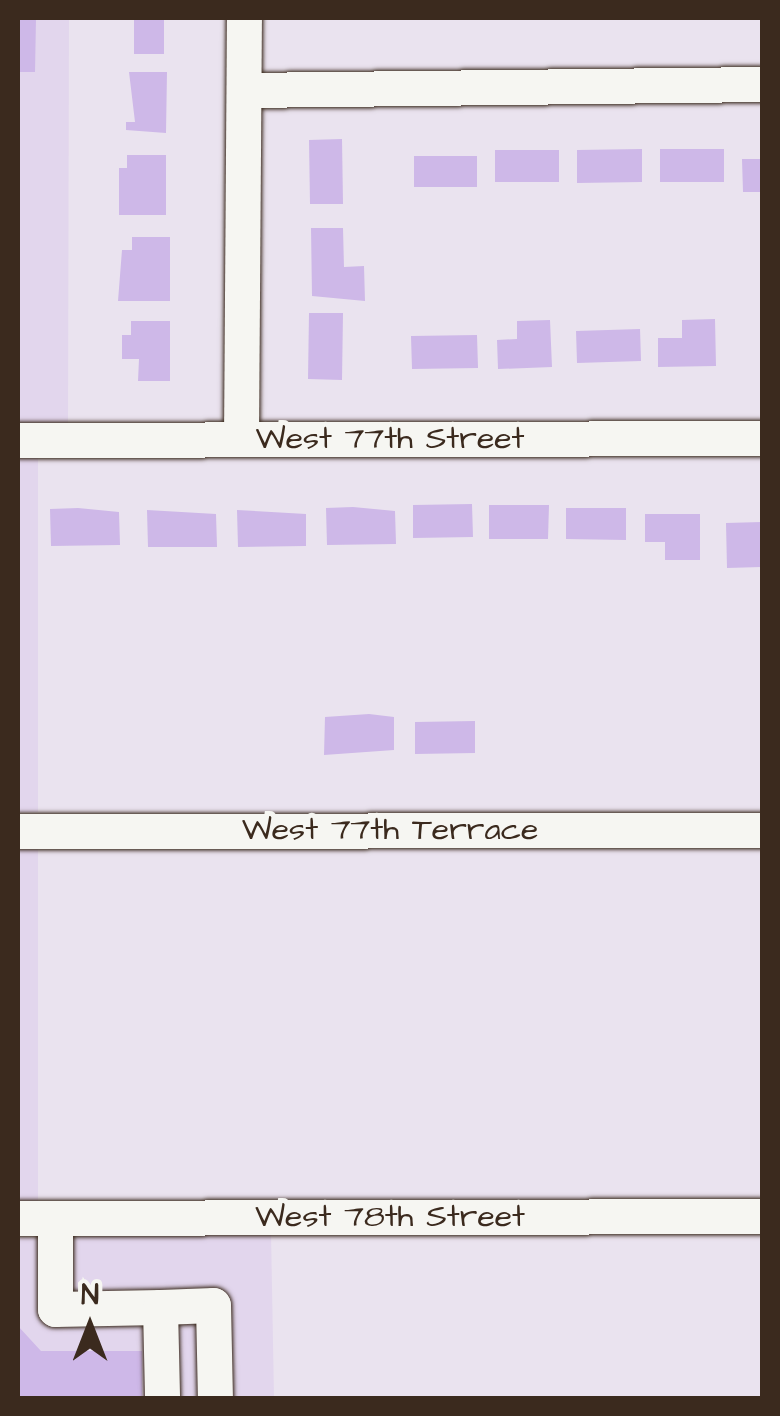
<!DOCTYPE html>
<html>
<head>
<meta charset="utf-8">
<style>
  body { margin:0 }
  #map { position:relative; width:780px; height:1416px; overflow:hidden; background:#eae3ef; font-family:"Architects Daughter",sans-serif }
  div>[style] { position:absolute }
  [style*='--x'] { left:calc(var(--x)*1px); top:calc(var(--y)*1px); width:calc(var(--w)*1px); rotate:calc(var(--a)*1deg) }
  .built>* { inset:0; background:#e2d6ed }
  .building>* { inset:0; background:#ceb8e8 }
  .roads { filter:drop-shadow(0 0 2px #3b2a1e) drop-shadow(0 0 2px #3b2a1e) }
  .minor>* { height:35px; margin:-17.5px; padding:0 17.5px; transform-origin:17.5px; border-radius:17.5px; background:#f6f6f2 }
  span { translate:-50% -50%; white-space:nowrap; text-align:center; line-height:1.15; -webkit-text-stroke:10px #f6f6f2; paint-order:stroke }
  .street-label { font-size:32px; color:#3b2a1e }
  .frame { position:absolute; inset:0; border:20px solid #3b2a1e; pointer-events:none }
  .north { position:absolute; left:40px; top:1276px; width:100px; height:100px; -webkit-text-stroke:8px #f6f6f2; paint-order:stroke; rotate:0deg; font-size:28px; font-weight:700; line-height:40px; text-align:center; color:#3b2a1e }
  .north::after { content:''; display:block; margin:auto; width:35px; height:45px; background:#3b2a1e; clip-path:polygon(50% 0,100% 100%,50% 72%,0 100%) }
</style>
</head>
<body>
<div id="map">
  <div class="built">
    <i style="clip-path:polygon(18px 18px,69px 18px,68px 424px,18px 424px)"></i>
    <i style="clip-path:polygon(18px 453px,38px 453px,38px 812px,18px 812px)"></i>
    <i style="clip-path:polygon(18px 839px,38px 839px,38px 1201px,18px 1201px)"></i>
    <i style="clip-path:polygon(271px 1232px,274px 1398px,18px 1398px,18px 1238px)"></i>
  </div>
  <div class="building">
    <i style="clip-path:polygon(18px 18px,36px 18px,35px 72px,18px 72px)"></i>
    <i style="clip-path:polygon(134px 18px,164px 18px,164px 54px,134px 54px)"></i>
    <i style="clip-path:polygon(129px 72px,167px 72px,166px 133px,126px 130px,126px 122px,135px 122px)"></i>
    <i style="clip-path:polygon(342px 139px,343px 204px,310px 204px,309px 140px)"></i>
    <i style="clip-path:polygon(642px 149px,642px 182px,577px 183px,577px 150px)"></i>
    <i style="clip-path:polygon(660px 149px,724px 149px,724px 182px,660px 182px)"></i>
    <i style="clip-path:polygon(495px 150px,559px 150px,559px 182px,495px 182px)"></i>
    <i style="clip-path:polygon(127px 155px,166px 155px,166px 215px,119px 215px,119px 168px,127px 168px)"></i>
    <i style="clip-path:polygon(414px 156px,477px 156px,477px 187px,414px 187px)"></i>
    <i style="clip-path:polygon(742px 159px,762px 159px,762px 192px,743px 192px)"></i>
    <i style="clip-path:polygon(311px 228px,343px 228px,344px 267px,364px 266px,365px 301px,312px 296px)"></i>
    <i style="clip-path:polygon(132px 237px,170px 237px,170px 301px,118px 301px,122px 250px,132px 250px)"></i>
    <i style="clip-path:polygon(309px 313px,343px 313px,342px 380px,308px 379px)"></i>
    <i style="clip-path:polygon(715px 319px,716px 366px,658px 367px,658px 338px,682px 338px,682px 320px)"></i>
    <i style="clip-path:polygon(550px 320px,552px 367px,498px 369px,497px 340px,517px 339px,517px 321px)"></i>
    <i style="clip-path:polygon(131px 321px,170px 321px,170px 381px,138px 381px,139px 359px,122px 359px,122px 335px,131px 335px)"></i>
    <i style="clip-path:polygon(640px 329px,641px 361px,577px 363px,576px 331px)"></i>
    <i style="clip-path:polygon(477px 335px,478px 368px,412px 369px,411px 336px)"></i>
    <i style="clip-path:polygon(472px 504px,473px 537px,413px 538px,413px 505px)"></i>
    <i style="clip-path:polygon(489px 505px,549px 505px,548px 539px,489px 539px)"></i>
    <i style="clip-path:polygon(353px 507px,395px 511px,396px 544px,327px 545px,326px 508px)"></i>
    <i style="clip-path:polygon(78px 508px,119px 512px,120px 545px,51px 546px,50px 509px)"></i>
    <i style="clip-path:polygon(566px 508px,626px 508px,626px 540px,566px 539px)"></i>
    <i style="clip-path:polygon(147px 510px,216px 514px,217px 547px,148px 547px)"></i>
    <i style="clip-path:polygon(237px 510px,306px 514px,306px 546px,238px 547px)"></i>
    <i style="clip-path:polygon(645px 514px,700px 514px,700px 560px,665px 560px,665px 542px,645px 542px)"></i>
    <i style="clip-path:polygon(762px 522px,761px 567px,727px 568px,726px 523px)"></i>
    <i style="clip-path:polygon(369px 714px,394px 717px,394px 750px,324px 755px,325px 717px)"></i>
    <i style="clip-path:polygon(475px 721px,475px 753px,415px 754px,415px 722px)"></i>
    <i style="clip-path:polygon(18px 1326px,41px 1351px,142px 1351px,142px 1398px,18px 1398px)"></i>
  </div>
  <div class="roads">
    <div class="minor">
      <i style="--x:244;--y:90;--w:518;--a:-0.66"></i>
      <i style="--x:241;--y:439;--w:421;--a:-89.6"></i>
      <i style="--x:18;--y:440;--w:744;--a:-0.15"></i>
      <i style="--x:18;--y:831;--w:744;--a:-0.08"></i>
      <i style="--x:18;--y:1218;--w:744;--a:-0.15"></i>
      <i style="--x:55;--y:1218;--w:91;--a:90"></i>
      <i style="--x:55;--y:1309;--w:105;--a:-1.1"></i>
      <i style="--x:160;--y:1307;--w:91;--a:88.7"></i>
      <i style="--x:160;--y:1307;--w:53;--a:-2.2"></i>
      <i style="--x:213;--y:1305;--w:93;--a:88.8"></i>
    </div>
  </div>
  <div class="street-label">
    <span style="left:390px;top:439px">West 77th Street</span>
    <span style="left:390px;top:830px">West 77th Terrace</span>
    <span style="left:390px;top:1217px">West 78th Street</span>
  </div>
  <div class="frame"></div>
  <div class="north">N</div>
</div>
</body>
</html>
